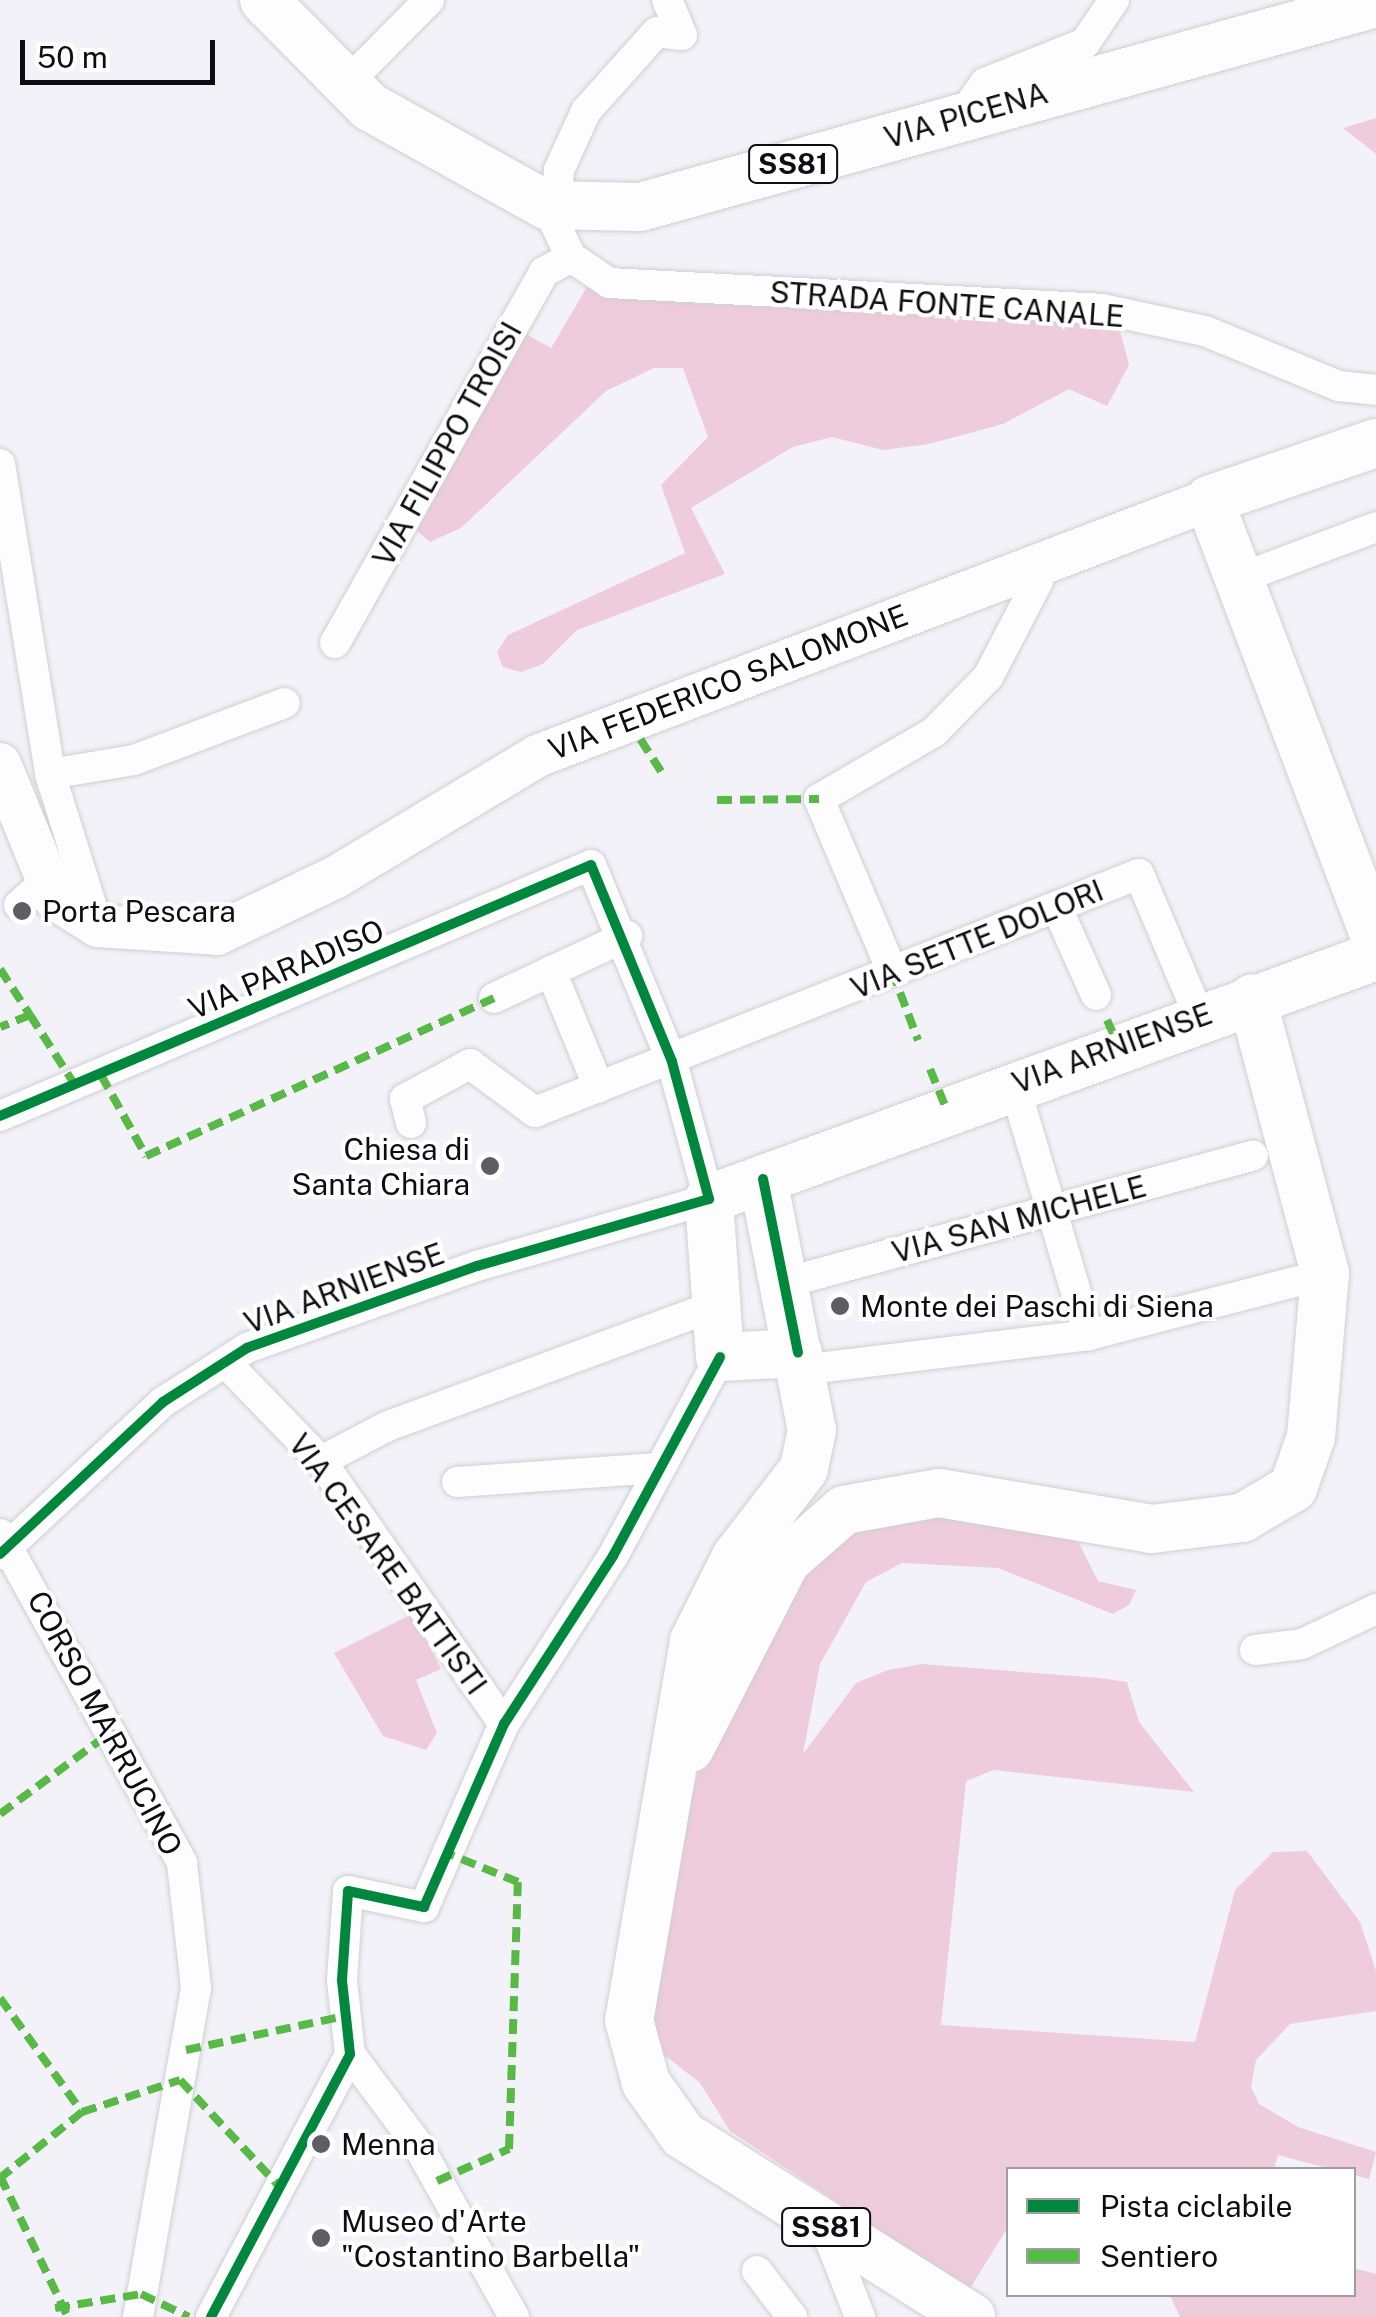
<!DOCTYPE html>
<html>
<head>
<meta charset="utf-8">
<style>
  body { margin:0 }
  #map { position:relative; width:1376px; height:2317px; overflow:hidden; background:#f3f2f8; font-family:"Public Sans",sans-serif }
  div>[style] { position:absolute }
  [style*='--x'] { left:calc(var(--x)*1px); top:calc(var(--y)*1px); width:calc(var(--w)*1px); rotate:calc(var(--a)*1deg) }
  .green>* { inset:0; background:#efccdb }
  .roads { filter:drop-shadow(0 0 2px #d0ced5) drop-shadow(0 0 2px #d0ced5) }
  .street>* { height:30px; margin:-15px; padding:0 15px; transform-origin:15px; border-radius:15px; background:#fdfdfe }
  .secondary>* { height:42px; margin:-21px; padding:0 21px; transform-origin:21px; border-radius:21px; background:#fdfdfe }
  .primary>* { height:48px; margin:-24px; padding:0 24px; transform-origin:24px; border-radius:24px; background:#fdfdfe }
  .quiet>* { height:8px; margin-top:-4px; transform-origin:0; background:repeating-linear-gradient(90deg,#58b947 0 15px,transparent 0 23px) }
  .cycleway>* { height:10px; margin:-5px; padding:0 5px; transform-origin:5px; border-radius:5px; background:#00873e }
  .dots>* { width:28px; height:28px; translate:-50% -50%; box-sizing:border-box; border:5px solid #fff; border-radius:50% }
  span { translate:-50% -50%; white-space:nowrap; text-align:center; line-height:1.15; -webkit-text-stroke:8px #fff; paint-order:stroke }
  .shield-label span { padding:2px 8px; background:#fff; border:2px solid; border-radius:8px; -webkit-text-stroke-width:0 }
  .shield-label { font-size:28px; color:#0f0d14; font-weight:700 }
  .street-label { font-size:30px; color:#0f0d14 }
  .poi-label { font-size:30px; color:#0f0d14 }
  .left { translate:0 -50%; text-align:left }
  .right { translate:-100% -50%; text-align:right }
  .legend { position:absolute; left:1006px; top:2167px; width:350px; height:130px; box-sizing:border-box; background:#fff; border:2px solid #9f9ea1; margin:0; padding:12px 18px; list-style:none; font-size:30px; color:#0f0d14 }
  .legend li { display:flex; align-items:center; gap:20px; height:50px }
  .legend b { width:50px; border:2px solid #9f9ea1 }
  .scale { position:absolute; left:20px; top:40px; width:195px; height:45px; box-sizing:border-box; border:5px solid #0f0d14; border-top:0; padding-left:12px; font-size:30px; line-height:35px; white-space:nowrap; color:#0f0d14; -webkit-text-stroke:8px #fff; paint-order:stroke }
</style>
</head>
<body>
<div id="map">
  <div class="green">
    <i style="clip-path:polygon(1376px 118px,1376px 154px,1343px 128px)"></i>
    <i style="clip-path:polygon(587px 287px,1117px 319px,1129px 365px,1107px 406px,1069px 389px,1003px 424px,929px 444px,883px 450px,832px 437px,793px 447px,691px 508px,725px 574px,577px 630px,543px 664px,521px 672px,503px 667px,497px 652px,508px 635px,685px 553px,661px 485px,708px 437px,683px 368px,654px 368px,606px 391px,461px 528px,430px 542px,409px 524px,519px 330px,551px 348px)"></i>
    <i style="clip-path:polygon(940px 1507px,1073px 1531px,1098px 1581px,1136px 1590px,1129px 1605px,1113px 1614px,998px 1568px,902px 1563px,866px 1582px,820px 1664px,803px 1754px,856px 1683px,888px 1670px,922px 1664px,1099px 1678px,1127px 1682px,1139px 1722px,1194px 1792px,994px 1770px,966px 1781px,941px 2025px,1195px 2042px,1235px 1890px,1273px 1852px,1307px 1851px,1360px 1922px,1376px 1971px,1376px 2011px,1290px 2024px,1256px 2060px,1251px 2087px,1259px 2104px,1298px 2127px,1376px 2152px,1369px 2179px,1278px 2155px,1274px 2169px,1008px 2170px,1008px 2227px,969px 2290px,730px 2131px,700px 2083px,657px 2049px,643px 2025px,670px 1874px,699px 1769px,760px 1625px,839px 1531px)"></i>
    <i style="clip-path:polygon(412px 1614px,441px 1669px,416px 1680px,437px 1733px,426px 1750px,383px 1736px,334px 1653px)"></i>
    <i style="clip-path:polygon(1354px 2268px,1376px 2274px,1376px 2317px,1180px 2317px,1170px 2295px,1354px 2294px)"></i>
  </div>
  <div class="roads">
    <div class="street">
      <i style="--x:346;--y:84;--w:118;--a:-45.3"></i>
      <i style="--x:961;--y:117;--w:42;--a:-54.8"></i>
      <i style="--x:985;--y:83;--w:108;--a:-21.8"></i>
      <i style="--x:1085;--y:43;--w:52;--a:-56"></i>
      <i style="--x:546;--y:205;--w:58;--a:64.3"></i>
      <i style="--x:571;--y:257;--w:46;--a:34.4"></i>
      <i style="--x:609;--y:283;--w:494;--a:3"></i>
      <i style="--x:1102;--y:309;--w:105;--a:12.1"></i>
      <i style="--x:1205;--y:331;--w:145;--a:22.3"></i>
      <i style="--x:1339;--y:386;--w:37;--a:6"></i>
      <i style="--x:557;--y:206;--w:36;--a:-87"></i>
      <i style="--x:559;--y:170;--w:65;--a:-65.4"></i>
      <i style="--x:586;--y:111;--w:106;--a:-48.1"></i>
      <i style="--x:657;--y:32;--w:25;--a:7"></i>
      <i style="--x:682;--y:35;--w:38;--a:-113"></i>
      <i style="--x:0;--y:464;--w:314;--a:80.8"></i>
      <i style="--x:50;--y:774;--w:159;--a:72.5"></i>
      <i style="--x:1238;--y:579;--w:147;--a:-20.6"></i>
      <i style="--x:335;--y:643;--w:426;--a:-60.6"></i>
      <i style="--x:544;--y:272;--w:31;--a:-29"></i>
      <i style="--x:50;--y:774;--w:85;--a:-9.5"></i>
      <i style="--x:134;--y:760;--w:161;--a:-20.7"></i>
      <i style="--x:19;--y:905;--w:32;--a:-41"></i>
      <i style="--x:1058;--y:910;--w:93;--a:65.9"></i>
      <i style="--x:551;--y:971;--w:126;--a:67.7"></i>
      <i style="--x:892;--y:971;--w:187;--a:-113"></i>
      <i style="--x:819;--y:799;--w:133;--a:-30.2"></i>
      <i style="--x:934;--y:732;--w:77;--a:-45.5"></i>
      <i style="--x:988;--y:677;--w:108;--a:-62.5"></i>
      <i style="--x:1038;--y:581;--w:19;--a:-108"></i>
      <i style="--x:494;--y:998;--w:147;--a:-25"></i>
      <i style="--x:1014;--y:1084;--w:262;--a:73.4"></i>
      <i style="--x:0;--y:1116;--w:642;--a:-23.01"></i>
      <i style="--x:591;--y:865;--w:213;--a:67.6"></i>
      <i style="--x:672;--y:1062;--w:142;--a:74.9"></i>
      <i style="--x:709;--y:1199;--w:241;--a:163.9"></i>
      <i style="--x:477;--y:1266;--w:244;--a:160.4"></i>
      <i style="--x:247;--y:1348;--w:100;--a:147.3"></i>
      <i style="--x:163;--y:1402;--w:223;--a:137"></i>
      <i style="--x:411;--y:1123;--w:25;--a:-104"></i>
      <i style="--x:405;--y:1099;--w:74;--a:-28.3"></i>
      <i style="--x:470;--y:1064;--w:81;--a:36.4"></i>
      <i style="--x:535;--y:1112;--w:649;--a:-21.51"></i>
      <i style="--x:1139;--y:874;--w:154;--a:67.1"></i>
      <i style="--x:784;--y:1283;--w:486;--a:-15.2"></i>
      <i style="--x:227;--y:1364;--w:135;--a:45.9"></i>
      <i style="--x:321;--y:1461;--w:320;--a:55.2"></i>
      <i style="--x:800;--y:1370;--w:291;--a:-6.9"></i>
      <i style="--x:1089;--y:1335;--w:216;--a:-14.5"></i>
      <i style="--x:321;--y:1461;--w:76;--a:-27.6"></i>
      <i style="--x:388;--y:1426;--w:348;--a:-20.2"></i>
      <i style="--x:457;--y:1482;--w:198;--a:-4"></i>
      <i style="--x:0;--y:1534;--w:376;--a:61"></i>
      <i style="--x:182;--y:1863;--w:126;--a:83.6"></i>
      <i style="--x:196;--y:1988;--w:334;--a:100"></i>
      <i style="--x:1255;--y:1650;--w:47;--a:-7.3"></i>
      <i style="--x:1302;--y:1644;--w:82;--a:-25.3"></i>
      <i style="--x:350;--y:2054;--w:112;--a:53.3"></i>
      <i style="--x:417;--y:2144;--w:198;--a:60.7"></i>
      <i style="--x:825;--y:2227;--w:97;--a:68.7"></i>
      <i style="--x:757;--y:2271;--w:58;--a:52.7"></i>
      <i style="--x:211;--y:2317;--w:297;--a:-62.1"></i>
      <i style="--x:350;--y:2054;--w:74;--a:-96.2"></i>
      <i style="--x:342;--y:1980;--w:89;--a:-86.1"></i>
      <i style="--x:348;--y:1891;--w:78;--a:11.9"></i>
      <i style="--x:424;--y:1907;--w:200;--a:-66.4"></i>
      <i style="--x:504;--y:1724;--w:200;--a:-57"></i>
      <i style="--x:613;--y:1556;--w:226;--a:-61.7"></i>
    </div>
    <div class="secondary">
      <i style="--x:0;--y:764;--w:146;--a:67.8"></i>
      <i style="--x:55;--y:899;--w:51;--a:32.1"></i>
      <i style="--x:98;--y:926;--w:119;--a:3.8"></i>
      <i style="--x:217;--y:934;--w:132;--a:-25.6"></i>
      <i style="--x:336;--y:877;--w:235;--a:-31"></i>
      <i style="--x:537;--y:756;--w:719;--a:-20.85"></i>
    </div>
    <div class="primary">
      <i style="--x:264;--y:0;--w:151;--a:45.3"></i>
      <i style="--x:370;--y:107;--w:201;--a:29.1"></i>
      <i style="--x:546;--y:205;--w:94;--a:1.2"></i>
      <i style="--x:640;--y:207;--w:764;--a:-15.49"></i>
      <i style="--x:1376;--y:443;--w:176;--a:161.2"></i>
      <i style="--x:1209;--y:500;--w:471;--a:69.2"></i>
      <i style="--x:763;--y:1179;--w:256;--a:79"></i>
      <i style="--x:812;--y:1430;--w:40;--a:102"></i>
      <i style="--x:804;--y:1469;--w:111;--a:127.7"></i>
      <i style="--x:736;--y:1557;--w:94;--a:116.6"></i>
      <i style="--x:694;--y:1641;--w:385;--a:99.7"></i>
      <i style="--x:629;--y:2020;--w:65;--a:74.9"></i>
      <i style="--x:646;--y:2083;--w:64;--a:54.6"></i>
      <i style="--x:683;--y:2135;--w:341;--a:32.3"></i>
      <i style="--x:798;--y:1353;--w:78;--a:177.1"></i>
      <i style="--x:720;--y:1357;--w:158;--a:-94"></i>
      <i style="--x:709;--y:1199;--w:710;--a:-20.02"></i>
      <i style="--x:690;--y:1748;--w:210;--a:-62.8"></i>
      <i style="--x:786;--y:1561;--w:77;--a:-41.3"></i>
      <i style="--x:844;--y:1510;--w:97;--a:-10.1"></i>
      <i style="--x:939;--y:1493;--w:216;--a:9.6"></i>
      <i style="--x:1152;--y:1529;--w:91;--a:-7"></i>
      <i style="--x:1242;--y:1518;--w:59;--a:-30.5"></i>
      <i style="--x:1293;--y:1488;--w:54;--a:-70.6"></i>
      <i style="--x:1311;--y:1437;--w:165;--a:-85.1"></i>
      <i style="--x:1325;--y:1273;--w:284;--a:-104.9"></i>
    </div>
  </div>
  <div class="quiet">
    <i style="--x:628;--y:720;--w:63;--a:57.3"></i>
    <i style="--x:717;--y:800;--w:102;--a:-0.6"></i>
    <i style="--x:0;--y:969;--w:55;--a:56.9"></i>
    <i style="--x:30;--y:1015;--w:32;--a:158"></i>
    <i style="--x:892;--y:971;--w:74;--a:69.4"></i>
    <i style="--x:30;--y:1015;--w:83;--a:57.3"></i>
    <i style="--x:1107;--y:1020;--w:27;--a:66"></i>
    <i style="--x:930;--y:1069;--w:42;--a:67.7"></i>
    <i style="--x:101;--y:1075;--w:93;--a:60.9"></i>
    <i style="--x:146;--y:1156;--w:382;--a:-24.4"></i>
    <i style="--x:0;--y:1814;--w:142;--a:-36.4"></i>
    <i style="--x:0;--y:1998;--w:140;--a:54.3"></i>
    <i style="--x:82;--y:2112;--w:105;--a:141.2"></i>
    <i style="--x:186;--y:2050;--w:163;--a:-12.1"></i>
    <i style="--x:82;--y:2112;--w:103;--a:-18.1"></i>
    <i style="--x:180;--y:2080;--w:144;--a:47"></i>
    <i style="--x:0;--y:2176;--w:157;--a:64.3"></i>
    <i style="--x:437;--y:2181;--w:79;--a:-24"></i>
    <i style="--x:509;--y:2149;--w:267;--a:-88.1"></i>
    <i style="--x:518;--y:1882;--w:80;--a:-157.9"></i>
    <i style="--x:55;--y:2308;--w:87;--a:-9.2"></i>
    <i style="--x:141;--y:2294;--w:53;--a:25.6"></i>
  </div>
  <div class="cycleway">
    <i style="--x:0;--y:1116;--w:642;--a:-23.01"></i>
    <i style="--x:591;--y:865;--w:213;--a:67.6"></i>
    <i style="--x:672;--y:1062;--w:142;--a:74.9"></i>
    <i style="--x:709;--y:1199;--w:241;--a:163.9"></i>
    <i style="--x:477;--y:1266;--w:244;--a:160.4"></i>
    <i style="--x:247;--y:1348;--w:100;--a:147.3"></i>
    <i style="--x:163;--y:1402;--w:223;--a:137"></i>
    <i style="--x:763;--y:1179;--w:177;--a:78.6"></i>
    <i style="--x:211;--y:2317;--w:297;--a:-62.1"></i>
    <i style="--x:350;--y:2054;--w:74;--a:-96.2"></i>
    <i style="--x:342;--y:1980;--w:89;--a:-86.1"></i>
    <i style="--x:348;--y:1891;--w:78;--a:11.9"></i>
    <i style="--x:424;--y:1907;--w:200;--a:-66.4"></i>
    <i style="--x:504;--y:1724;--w:200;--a:-57"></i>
    <i style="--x:613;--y:1556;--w:226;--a:-61.7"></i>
  </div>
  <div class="dots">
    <i style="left:22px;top:911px;background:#5f5d64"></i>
    <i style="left:490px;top:1166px;background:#5f5d64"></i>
    <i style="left:840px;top:1306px;background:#5f5d64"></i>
    <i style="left:321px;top:2144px;background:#5f5d64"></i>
    <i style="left:321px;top:2238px;background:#5f5d64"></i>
  </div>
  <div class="shield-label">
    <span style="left:793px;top:164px">SS81</span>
    <span style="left:826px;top:2227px">SS81</span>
  </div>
  <div class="street-label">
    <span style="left:966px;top:115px;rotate:-16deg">VIA PICENA</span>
    <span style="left:947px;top:304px;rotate:4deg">STRADA FONTE CANALE</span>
    <span style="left:447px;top:444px;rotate:-61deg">VIA FILIPPO TROISI</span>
    <span style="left:728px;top:682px;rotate:-21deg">VIA FEDERICO SALOMONE</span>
    <span style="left:977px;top:939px;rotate:-22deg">VIA SETTE DOLORI</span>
    <span style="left:286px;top:969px;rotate:-23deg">VIA PARADISO</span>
    <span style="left:1112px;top:1048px;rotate:-20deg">VIA ARNIENSE</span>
    <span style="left:1019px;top:1219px;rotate:-15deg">VIA SAN MICHELE</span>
    <span style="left:344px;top:1288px;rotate:-20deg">VIA ARNIENSE</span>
    <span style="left:388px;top:1564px;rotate:54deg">VIA CESARE BATTISTI</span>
    <span style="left:105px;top:1723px;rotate:62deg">CORSO MARRUCINO</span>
  </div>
  <div class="poi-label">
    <span class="left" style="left:42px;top:911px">Porta Pescara</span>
    <span class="right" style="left:470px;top:1166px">Chiesa di<br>Santa Chiara</span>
    <span class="left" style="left:860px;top:1306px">Monte dei Paschi di Siena</span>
    <span class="left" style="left:341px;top:2144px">Menna</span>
    <span class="left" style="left:341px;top:2238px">Museo d'Arte<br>"Costantino Barbella"</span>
  </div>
  <ul class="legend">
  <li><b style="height:12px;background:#00873e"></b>Pista ciclabile</li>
  <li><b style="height:12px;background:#58b947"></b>Sentiero</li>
  </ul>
  <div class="scale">50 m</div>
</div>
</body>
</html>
